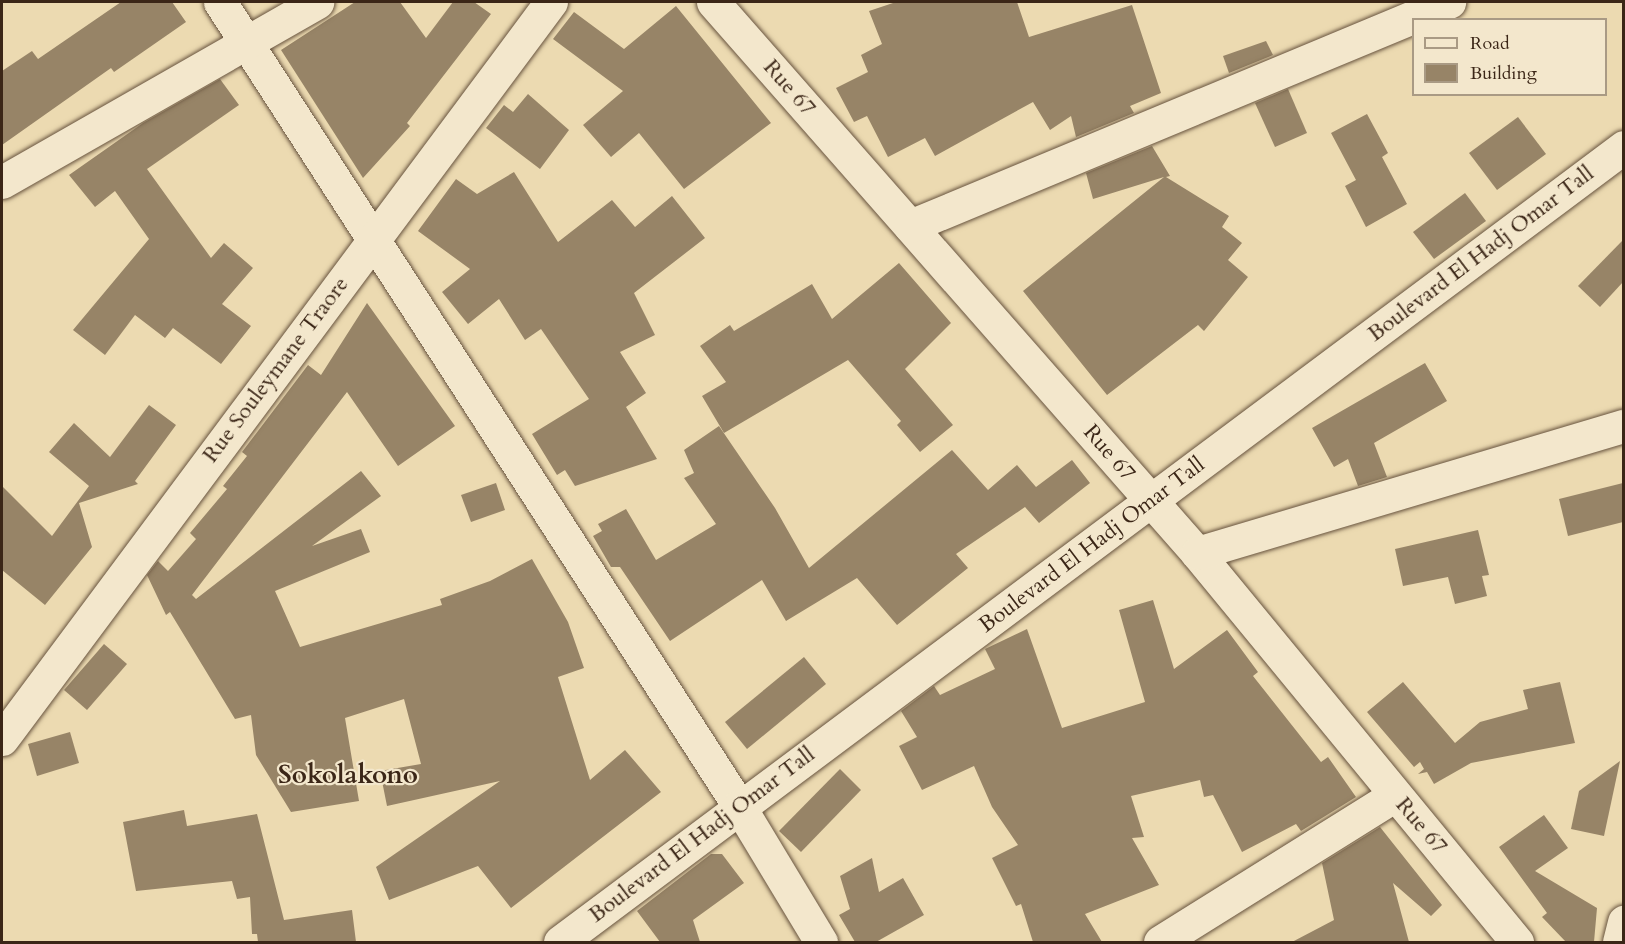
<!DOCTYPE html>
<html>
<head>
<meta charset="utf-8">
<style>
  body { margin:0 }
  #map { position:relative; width:1625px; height:944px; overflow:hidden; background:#ecdab1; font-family:Cardo,serif }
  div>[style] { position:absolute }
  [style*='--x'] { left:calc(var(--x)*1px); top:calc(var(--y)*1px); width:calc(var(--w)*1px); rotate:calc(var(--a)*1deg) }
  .building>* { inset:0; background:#978467 }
  .roads { filter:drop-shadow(0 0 2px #67533e) drop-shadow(0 0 2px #67533e) }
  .minor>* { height:33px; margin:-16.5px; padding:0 16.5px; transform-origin:16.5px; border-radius:16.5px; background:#f3e7cc }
  .tertiary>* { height:33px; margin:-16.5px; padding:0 16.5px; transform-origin:16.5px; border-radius:16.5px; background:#f3e7cc }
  span { translate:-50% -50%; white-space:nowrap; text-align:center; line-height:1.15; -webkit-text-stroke:4.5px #f3e7cc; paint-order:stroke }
  .street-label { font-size:22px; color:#3b2617 }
  .quarter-label { font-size:26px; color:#3b2617; font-weight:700 }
  .frame { position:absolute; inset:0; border:3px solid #3b2617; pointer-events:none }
  .legend { position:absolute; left:1412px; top:18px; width:195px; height:78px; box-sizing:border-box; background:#f3e7cc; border:2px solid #a99a84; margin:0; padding:8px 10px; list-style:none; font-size:18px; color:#3b2617 }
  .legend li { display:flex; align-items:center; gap:12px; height:30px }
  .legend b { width:30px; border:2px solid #a99a84 }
</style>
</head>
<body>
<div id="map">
  <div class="building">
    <i style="clip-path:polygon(121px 2px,172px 2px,186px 22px,114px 72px,111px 68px,2px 145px,2px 71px,32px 51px,38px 59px)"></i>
    <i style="clip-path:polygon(355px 2px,400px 2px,426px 38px,453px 2px,474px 2px,491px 14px,407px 123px,410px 126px,363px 178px,281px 50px)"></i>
    <i style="clip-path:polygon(896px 2px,1017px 2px,1029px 37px,1132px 5px,1161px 93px,1130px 106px,1134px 113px,1076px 137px,1071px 116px,1050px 130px,1033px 102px,935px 156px,925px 138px,888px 157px,867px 116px,854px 122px,836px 88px,868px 72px,861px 55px,882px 44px,869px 11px)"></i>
    <i style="clip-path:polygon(676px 6px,771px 123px,684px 189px,639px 133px,611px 157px,583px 125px,623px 91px,553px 39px,574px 12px,624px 49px)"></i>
    <i style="clip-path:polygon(1266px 41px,1273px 55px,1229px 73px,1223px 56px)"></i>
    <i style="clip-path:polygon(220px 79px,239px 105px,147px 169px,211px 258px,224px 243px,253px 268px,222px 304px,251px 326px,221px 364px,173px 328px,165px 338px,135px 315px,105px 355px,73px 330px,149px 239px,115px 191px,95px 207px,69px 175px,143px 123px)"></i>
    <i style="clip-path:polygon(1288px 89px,1307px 133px,1275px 147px,1255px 103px)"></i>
    <i style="clip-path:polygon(528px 94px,569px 130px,540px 169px,486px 128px,504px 105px,513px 112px)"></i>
    <i style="clip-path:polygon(1367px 114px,1388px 153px,1382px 157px,1407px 204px,1366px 227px,1345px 186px,1356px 180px,1331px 133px)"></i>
    <i style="clip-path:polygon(1518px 117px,1546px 154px,1497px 190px,1469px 153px)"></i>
    <i style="clip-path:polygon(1152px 146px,1170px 176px,1166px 177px,1229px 216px,1222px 227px,1242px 243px,1228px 260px,1248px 277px,1204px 331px,1198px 325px,1107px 395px,1023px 291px,1164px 177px,1093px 199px,1086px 173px)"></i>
    <i style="clip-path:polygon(514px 172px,558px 242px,612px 200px,635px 227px,672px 196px,705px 238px,634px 293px,655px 335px,620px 352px,646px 393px,626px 407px,657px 459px,575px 486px,565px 470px,557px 475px,532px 434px,589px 399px,541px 329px,525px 340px,499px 299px,468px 324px,442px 292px,470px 269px,418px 231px,456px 179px,477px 194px)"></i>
    <i style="clip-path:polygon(1465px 193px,1486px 221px,1434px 259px,1413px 232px)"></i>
    <i style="clip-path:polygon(1623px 240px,1623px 282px,1600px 307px,1578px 286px)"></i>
    <i style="clip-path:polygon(899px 263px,951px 323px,905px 369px,953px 425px,920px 452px,897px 425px,901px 421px,848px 360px,724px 433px,702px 396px,726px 382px,700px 346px,730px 325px,734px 331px,812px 284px,832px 319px)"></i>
    <i style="clip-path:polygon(367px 303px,455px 426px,398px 466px,347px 392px,192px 595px,196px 599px,361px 471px,381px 496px,312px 546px,361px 529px,370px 552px,275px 591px,300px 647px,442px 605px,440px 599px,490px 581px,532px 559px,568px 622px,584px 668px,558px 677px,590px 780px,625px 750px,661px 792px,511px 908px,478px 866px,389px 900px,376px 867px,500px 781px,387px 806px,380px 771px,421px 764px,404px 699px,345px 718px,359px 801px,291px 812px,256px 755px,251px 715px,235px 719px,170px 612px,166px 615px,147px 575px,158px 561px,168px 571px,196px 539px,190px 533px,227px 489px,223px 486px,247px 456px,242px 452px,308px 365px,321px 375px)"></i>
    <i style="clip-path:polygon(1425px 363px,1447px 401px,1374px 443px,1387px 477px,1358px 486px,1348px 459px,1334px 467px,1312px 428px)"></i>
    <i style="clip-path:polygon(149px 405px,176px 425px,135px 481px,138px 484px,79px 503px,92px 547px,45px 605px,2px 570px,2px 486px,52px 536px,89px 486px,49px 452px,74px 423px,110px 457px)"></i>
    <i style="clip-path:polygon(719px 426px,775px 508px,809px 568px,952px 450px,988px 490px,1017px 465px,1036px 487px,1072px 460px,1090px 483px,1039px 523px,1025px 507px,956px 554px,968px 568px,897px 625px,857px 578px,786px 621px,762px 580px,670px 641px,620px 567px,611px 567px,593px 536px,602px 531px,598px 524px,626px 509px,656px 560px,716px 524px,684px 478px,694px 473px,684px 450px)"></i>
    <i style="clip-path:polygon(496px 483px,505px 510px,471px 522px,461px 495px)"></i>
    <i style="clip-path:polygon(1623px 483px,1623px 522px,1568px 536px,1559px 499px)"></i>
    <i style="clip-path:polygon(1478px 530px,1489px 575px,1482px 576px,1487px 596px,1455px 604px,1448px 577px,1403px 586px,1395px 549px)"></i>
    <i style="clip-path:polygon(1153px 600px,1174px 669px,1227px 630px,1258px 672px,1253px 676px,1321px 762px,1328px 757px,1356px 797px,1301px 831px,1296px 824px,1242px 852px,1213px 795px,1204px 797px,1200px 780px,1131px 796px,1144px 837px,1132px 838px,1159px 885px,1085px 914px,1102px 942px,1033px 942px,1021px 904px,1016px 906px,992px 858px,1018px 845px,992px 807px,974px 766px,922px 790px,899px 746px,917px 737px,901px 711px,934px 686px,940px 695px,995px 669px,985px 649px,1027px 629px,1062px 728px,1145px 702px,1119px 610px)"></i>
    <i style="clip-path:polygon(104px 644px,127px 664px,87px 710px,64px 690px)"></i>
    <i style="clip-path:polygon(804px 657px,826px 684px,747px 749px,725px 722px)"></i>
    <i style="clip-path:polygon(1403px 682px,1455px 743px,1480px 722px,1528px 709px,1523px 690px,1560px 682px,1575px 743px,1471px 763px,1434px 784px,1427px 772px,1418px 774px,1424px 769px,1420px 762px,1414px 767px,1367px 712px)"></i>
    <i style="clip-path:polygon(70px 732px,79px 763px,37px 776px,28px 744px)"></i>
    <i style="clip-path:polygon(1620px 761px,1604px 836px,1571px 829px,1579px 791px)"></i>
    <i style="clip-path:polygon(840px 769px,861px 790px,801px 852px,779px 831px)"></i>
    <i style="clip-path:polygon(184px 810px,187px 826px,257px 814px,284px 920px,352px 910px,356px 942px,258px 942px,257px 934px,252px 934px,250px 897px,237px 899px,232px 881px,136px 891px,123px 822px)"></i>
    <i style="clip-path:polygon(1544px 815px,1568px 848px,1535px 871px,1597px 908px,1594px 942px,1566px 942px,1542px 917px,1547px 913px,1499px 847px)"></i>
    <i style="clip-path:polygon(1380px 827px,1442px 905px,1431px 916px,1393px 883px,1409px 942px,1292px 942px,1334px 920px,1322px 863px)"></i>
    <i style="clip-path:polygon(711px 854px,722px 854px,744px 883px,693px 920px,700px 942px,660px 942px,637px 911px)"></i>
    <i style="clip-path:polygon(872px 858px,879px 892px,903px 878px,924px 915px,876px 942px,855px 942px,839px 915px,850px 909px,840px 876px)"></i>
  </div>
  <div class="roads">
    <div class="minor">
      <i style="--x:220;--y:2;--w:957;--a:57.16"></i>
      <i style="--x:739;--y:806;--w:159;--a:58.9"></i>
      <i style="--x:713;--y:2;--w:733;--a:48.7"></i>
      <i style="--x:1197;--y:553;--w:504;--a:50.56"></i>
      <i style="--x:2;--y:182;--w:363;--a:-29.7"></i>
      <i style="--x:910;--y:226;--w:584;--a:-22.57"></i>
      <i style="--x:1197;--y:553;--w:445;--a:-16.6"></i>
      <i style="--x:2;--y:739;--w:919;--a:-53.32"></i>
      <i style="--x:1160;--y:942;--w:277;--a:-32"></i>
      <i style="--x:1619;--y:942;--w:21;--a:-76"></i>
    </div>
    <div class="tertiary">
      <i style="--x:560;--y:942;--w:1328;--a:-36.77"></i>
    </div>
  </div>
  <div class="street-label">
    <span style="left:789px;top:88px;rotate:49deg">Rue 67</span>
    <span style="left:1481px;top:254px;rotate:-37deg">Boulevard El Hadj Omar Tall</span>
    <span style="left:276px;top:370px;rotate:-53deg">Rue Souleymane Traore</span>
    <span style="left:1109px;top:453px;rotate:49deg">Rue 67</span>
    <span style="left:1092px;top:545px;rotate:-37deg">Boulevard El Hadj Omar Tall</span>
    <span style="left:1421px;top:826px;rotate:50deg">Rue 67</span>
    <span style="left:702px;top:835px;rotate:-37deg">Boulevard El Hadj Omar Tall</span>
  </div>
  <div class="quarter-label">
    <span style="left:348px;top:775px">Sokolakono</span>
  </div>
  <div class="frame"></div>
  <ul class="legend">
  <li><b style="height:8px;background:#f3e7cc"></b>Road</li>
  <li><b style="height:16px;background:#978467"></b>Building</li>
  </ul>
</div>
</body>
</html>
